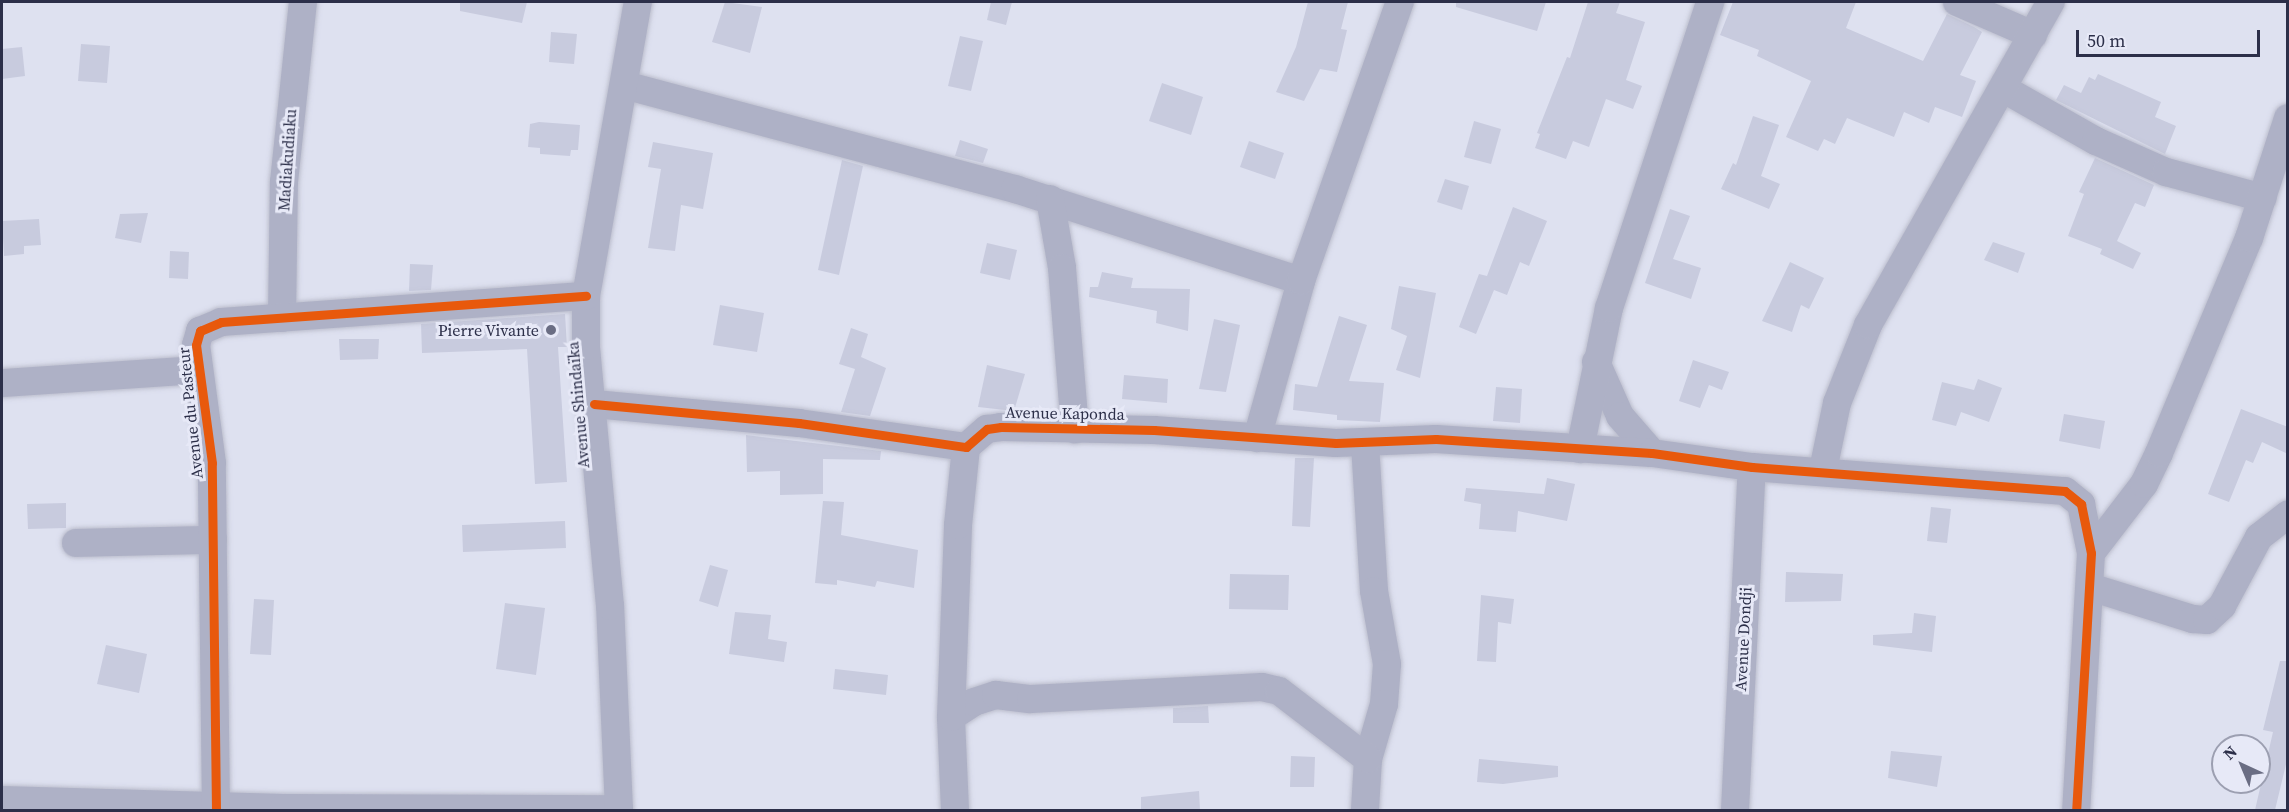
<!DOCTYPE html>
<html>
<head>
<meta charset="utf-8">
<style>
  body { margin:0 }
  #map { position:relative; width:2289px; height:812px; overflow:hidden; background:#dee1f0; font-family:"Source Serif 4",serif }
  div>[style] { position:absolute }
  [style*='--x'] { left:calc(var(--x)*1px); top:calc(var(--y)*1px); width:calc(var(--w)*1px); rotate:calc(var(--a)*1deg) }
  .building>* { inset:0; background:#c8cbde }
  .roads { filter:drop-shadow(0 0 2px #bcbecd) drop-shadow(0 0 2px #bcbecd) }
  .street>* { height:28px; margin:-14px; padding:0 14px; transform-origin:14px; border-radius:14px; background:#aeb1c6 }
  .cycleway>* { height:9px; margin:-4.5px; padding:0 4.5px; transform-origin:4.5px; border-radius:4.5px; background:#e8590c }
  .dots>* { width:16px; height:16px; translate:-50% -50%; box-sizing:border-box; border:3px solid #e7e9f7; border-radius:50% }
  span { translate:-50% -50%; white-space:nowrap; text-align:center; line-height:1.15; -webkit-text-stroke:6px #e7e9f7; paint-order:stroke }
  .street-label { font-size:16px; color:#2c2f49 }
  .poi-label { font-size:16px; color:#2c2f49 }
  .right { translate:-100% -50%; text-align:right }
  .frame { position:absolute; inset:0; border:3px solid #2c2f49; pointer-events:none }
  .north { position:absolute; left:2211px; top:734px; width:60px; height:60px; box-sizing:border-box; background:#e7e9f7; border:2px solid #9c9fb1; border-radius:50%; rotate:316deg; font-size:16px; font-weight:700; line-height:24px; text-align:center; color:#2c2f49 }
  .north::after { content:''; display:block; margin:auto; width:21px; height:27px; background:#6a6d83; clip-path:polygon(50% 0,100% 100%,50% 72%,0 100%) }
  .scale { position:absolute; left:2076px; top:30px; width:184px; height:27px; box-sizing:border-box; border:3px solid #2c2f49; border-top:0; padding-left:8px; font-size:18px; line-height:21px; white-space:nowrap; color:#2c2f49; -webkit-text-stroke:4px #e7e9f7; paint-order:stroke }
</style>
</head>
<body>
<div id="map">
  <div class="building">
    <i style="clip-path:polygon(460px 2px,527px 2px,522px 23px,460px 11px)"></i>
    <i style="clip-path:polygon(725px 2px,762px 7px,750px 53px,712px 42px)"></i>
    <i style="clip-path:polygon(991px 2px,1012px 2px,1006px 25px,987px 20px)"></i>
    <i style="clip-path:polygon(1308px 2px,1348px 2px,1341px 29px,1347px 30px,1337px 72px,1320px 69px,1304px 101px,1276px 92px,1296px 47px)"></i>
    <i style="clip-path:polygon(1456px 2px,1546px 2px,1537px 31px,1456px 7px)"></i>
    <i style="clip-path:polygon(1588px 2px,1620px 2px,1616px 13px,1645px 22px,1626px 80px,1642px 86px,1633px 109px,1606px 99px,1589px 147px,1573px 141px,1566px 159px,1535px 148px,1540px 134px,1537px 133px,1567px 57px,1570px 58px)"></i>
    <i style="clip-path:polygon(1733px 2px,1856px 2px,1846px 28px,1923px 61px,1947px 14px,1974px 27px,1982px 32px,1960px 75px,1976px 81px,1962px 117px,1935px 107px,1929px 123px,1904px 112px,1894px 137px,1847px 118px,1835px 144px,1824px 139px,1818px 151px,1786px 137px,1811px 81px,1757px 56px,1759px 50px,1720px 35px)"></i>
    <i style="clip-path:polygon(551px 32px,577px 34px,574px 64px,549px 62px)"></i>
    <i style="clip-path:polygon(960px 36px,983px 41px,971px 91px,948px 86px)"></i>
    <i style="clip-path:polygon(81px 44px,110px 46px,107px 83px,78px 81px)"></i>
    <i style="clip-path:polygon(22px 47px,25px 76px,2px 79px,2px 49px)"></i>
    <i style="clip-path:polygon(2098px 74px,2161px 102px,2155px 117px,2176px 126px,2165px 154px,2056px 100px,2064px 85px,2081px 93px,2089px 77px,2095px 80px)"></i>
    <i style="clip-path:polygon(1162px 83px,1203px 97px,1191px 135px,1149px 121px)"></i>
    <i style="clip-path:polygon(1753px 116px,1779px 125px,1761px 176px,1780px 184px,1769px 209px,1721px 189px,1733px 163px,1736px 165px)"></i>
    <i style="clip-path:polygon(1474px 121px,1501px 129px,1491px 164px,1464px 157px)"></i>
    <i style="clip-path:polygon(539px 122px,580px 125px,578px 150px,571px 150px,570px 156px,540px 154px,540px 148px,528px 147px,530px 124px)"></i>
    <i style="clip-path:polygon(960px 140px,988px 149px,983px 163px,955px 156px)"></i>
    <i style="clip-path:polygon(1249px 141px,1284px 153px,1275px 179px,1240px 167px)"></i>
    <i style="clip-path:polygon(653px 142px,713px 153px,703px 209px,681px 205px,675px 251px,648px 248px,661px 169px,648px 167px)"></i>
    <i style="clip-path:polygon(2095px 158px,2154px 185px,2145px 207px,2135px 203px,2117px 241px,2141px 253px,2133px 269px,2100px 254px,2102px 249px,2068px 236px,2084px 194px,2079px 192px)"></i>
    <i style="clip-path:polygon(842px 160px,863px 166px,839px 275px,818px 270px)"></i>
    <i style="clip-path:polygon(1445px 179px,1469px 186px,1462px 210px,1437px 202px)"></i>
    <i style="clip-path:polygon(1513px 207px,1547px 221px,1529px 266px,1520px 262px,1507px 295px,1494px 290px,1476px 334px,1459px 327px,1479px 274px,1487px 276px)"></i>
    <i style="clip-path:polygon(1670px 209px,1690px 216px,1673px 259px,1701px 268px,1691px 299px,1645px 283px)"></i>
    <i style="clip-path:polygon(148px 213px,141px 243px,115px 238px,120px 214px)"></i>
    <i style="clip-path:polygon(39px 219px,41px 245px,24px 246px,24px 254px,4px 256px,2px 221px)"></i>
    <i style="clip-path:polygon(1993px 242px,2025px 253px,2018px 273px,1984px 260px)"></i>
    <i style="clip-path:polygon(987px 243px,1017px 250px,1010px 280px,980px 273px)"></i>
    <i style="clip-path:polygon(170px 251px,189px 252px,188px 279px,169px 278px)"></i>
    <i style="clip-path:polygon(1790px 262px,1824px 278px,1809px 309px,1801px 305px,1792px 332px,1762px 321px)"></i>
    <i style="clip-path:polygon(410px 264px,433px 265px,431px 290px,409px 291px)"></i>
    <i style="clip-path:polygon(1102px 272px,1133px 278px,1131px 288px,1190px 289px,1188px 331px,1156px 323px,1157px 311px,1089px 297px,1090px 287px,1098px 287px)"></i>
    <i style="clip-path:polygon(1399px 286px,1436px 293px,1420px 378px,1396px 370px,1407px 336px,1391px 329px)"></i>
    <i style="clip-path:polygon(720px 305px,764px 313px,757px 352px,713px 345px)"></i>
    <i style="clip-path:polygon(565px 314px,567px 347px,558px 347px,567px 482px,535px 484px,527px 349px,422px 353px,421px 324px)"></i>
    <i style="clip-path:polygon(1339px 316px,1367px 325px,1349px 381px,1384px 383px,1380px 422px,1337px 420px,1337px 415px,1293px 410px,1295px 384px,1317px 387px)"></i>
    <i style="clip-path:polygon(1214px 319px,1240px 325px,1226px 392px,1199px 389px)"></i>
    <i style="clip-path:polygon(851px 328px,868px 334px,861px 357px,886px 368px,870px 416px,841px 412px,855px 369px,839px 364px)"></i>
    <i style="clip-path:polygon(339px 339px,379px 339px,378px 359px,340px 360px)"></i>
    <i style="clip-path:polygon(1693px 360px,1729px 372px,1722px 390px,1709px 385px,1700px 408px,1679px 401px)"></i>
    <i style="clip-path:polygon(987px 365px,1025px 374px,1014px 411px,978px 407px)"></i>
    <i style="clip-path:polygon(1124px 375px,1168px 379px,1167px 403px,1122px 399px)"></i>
    <i style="clip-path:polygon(1978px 379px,2002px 388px,1989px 422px,1961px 412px,1956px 426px,1932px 420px,1942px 382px,1974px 390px)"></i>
    <i style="clip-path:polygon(1496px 387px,1522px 389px,1520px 423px,1493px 421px)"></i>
    <i style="clip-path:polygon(2241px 409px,2288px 427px,2288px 454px,2262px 442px,2253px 463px,2246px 460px,2229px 502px,2208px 494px)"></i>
    <i style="clip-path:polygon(2064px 414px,2105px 421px,2100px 449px,2059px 441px)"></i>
    <i style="clip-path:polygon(746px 435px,881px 451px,880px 460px,823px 459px,823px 494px,780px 495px,780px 471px,747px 472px)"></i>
    <i style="clip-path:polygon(1295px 458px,1314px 458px,1310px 527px,1292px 526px)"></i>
    <i style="clip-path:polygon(1547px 478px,1575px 484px,1567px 521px,1518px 511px,1516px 532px,1479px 529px,1481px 504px,1464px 501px,1466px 488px,1544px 494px)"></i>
    <i style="clip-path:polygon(823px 501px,844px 502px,841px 535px,918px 550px,914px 588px,877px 581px,875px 587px,837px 580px,837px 585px,815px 583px)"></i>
    <i style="clip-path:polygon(66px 503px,66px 528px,28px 529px,27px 504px)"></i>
    <i style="clip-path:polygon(1931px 507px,1951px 509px,1947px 543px,1927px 541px)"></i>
    <i style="clip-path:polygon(565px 521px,566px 548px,463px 552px,462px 525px)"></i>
    <i style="clip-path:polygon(710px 565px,728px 570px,718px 607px,699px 601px)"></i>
    <i style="clip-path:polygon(1786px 572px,1843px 574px,1841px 601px,1785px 602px)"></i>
    <i style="clip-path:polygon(1230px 574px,1289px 575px,1288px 610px,1229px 609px)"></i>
    <i style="clip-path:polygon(1481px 595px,1514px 599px,1511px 624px,1498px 622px,1496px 662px,1477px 661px)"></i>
    <i style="clip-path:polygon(254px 599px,274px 600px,271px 655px,250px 654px)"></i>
    <i style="clip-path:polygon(505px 603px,545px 608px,536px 675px,496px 669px)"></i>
    <i style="clip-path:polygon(735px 612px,771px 615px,768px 639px,787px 642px,784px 662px,729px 654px)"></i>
    <i style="clip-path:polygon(1914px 613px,1936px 616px,1932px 652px,1873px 645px,1873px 635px,1912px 633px)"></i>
    <i style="clip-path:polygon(106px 645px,147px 654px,139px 693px,97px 684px)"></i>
    <i style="clip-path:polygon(2280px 661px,2288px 661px,2288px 756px,2275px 810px,2255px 810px,2273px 732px,2263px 730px)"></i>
    <i style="clip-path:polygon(835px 669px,888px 675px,886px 695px,833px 689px)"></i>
    <i style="clip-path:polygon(1208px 706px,1209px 723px,1173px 723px,1173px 708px)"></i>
    <i style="clip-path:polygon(1891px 751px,1942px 756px,1937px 787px,1888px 778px)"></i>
    <i style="clip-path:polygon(1291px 756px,1315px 757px,1314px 787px,1290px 787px)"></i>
    <i style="clip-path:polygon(1479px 759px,1558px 766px,1558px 777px,1503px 784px,1477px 782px)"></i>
    <i style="clip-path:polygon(1199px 791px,1200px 810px,1141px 810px,1141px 797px)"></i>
  </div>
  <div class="roads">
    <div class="street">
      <i style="--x:1957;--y:2;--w:83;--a:23.5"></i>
      <i style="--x:624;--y:85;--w:405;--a:14.9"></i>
      <i style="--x:1015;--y:189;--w:300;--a:17.8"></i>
      <i style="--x:2004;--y:89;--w:106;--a:29.5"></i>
      <i style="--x:2096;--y:141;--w:77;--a:23.9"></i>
      <i style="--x:2166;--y:172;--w:100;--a:15"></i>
      <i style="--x:1050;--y:199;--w:70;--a:80.1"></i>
      <i style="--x:1062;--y:268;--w:162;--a:85.4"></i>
      <i style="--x:282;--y:318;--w:136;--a:-89.2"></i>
      <i style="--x:284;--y:182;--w:181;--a:-84"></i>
      <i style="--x:1596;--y:362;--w:59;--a:66"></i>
      <i style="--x:1620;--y:416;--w:49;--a:49.1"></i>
      <i style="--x:2;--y:383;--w:197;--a:-3.8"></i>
      <i style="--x:594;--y:404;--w:206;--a:5.3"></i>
      <i style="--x:799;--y:423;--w:169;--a:8.2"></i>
      <i style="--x:966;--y:447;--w:28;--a:-41"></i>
      <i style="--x:987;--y:429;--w:14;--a:-8"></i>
      <i style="--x:1001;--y:427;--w:153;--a:1.1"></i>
      <i style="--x:1154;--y:430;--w:182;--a:4.1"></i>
      <i style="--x:1336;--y:443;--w:100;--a:-2.3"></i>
      <i style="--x:1436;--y:439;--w:216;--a:3.7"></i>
      <i style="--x:1652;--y:453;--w:101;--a:8"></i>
      <i style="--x:1752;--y:467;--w:314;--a:4.4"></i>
      <i style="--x:2065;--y:491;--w:21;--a:39"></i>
      <i style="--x:2081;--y:504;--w:50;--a:78.5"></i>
      <i style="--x:2091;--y:553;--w:257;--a:93.3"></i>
      <i style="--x:1257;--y:438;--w:163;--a:-74.3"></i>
      <i style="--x:1301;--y:281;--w:296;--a:-70.5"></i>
      <i style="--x:1365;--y:444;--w:147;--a:86.5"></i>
      <i style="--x:1374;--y:591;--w:74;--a:79.9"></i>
      <i style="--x:1387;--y:664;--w:40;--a:94.3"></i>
      <i style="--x:1384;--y:704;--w:57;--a:106.2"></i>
      <i style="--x:1368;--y:759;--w:51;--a:93.4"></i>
      <i style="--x:1580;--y:449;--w:144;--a:-78.4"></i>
      <i style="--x:1609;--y:308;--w:322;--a:-71.7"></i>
      <i style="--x:1823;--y:470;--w:68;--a:-78.2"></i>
      <i style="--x:1837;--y:403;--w:84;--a:-68.3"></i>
      <i style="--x:1868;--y:325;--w:371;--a:-60.5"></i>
      <i style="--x:76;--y:543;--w:137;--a:-1.3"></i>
      <i style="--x:2091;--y:553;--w:87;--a:-52.5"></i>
      <i style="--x:2144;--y:484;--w:34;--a:-64"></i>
      <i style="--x:2159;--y:453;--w:233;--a:-67.3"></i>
      <i style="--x:2249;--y:238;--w:126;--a:-72"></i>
      <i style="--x:2090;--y:587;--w:108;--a:17.3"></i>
      <i style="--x:2193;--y:619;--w:14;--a:4"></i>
      <i style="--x:2207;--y:620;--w:21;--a:-43"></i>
      <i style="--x:2222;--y:606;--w:78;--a:-61.8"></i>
      <i style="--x:2259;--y:537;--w:37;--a:-38"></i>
      <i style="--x:951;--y:717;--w:27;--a:-33"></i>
      <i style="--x:974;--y:702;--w:23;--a:-18"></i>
      <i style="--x:996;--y:695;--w:35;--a:7"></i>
      <i style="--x:1031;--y:699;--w:231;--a:-3"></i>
      <i style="--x:1262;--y:687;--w:17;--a:13"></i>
      <i style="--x:1279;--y:691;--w:112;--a:37.4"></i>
      <i style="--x:2;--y:800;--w:282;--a:1.6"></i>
      <i style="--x:284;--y:808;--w:335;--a:0.2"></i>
      <i style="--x:216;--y:810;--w:347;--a:-90.7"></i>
      <i style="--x:212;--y:463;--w:119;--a:-97.7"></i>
      <i style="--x:196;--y:345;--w:15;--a:-74"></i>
      <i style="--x:200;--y:331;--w:23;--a:-23"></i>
      <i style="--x:221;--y:322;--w:366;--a:-4.1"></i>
      <i style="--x:619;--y:810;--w:204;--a:-92.5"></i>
      <i style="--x:610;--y:606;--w:261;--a:-95.3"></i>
      <i style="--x:586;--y:346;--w:50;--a:-90"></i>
      <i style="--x:586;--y:296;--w:299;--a:-80"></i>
      <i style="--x:955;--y:810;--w:93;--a:-92.5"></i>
      <i style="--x:951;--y:717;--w:192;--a:-87.9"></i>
      <i style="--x:958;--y:525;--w:78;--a:-84.1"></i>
      <i style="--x:1735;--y:810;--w:343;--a:-87.2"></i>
    </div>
  </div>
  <div class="cycleway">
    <i style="--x:594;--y:404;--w:206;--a:5.3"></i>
    <i style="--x:799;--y:423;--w:169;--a:8.2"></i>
    <i style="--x:966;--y:447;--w:28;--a:-41"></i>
    <i style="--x:987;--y:429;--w:14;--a:-8"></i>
    <i style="--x:1001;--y:427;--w:153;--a:1.1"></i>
    <i style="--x:1154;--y:430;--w:182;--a:4.1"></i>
    <i style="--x:1336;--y:443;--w:100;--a:-2.3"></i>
    <i style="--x:1436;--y:439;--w:216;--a:3.7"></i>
    <i style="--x:1652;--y:453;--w:101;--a:8"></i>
    <i style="--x:1752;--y:467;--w:314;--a:4.4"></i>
    <i style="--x:2065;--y:491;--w:21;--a:39"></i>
    <i style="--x:2081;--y:504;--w:50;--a:78.5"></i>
    <i style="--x:2091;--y:553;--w:257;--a:93.3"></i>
    <i style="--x:216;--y:810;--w:347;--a:-90.7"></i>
    <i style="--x:212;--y:463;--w:119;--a:-97.7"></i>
    <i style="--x:196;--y:345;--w:15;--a:-74"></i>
    <i style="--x:200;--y:331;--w:23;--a:-23"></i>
    <i style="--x:221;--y:322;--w:366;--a:-4.1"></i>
  </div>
  <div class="dots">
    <i style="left:551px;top:330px;background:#6a6d83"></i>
  </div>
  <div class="street-label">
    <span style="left:287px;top:160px;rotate:-86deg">Madiakudiaku</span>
    <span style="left:578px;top:405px;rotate:-95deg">Avenue Shindaïka</span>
    <span style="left:190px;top:413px;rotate:-96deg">Avenue du Pasteur</span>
    <span style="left:1065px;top:413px;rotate:1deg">Avenue Kaponda</span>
    <span style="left:1743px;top:639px;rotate:-87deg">Avenue Dondji</span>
  </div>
  <div class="poi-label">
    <span class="right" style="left:539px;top:330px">Pierre Vivante</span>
  </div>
  <div class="frame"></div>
  <div class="north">N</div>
  <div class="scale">50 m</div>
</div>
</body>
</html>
